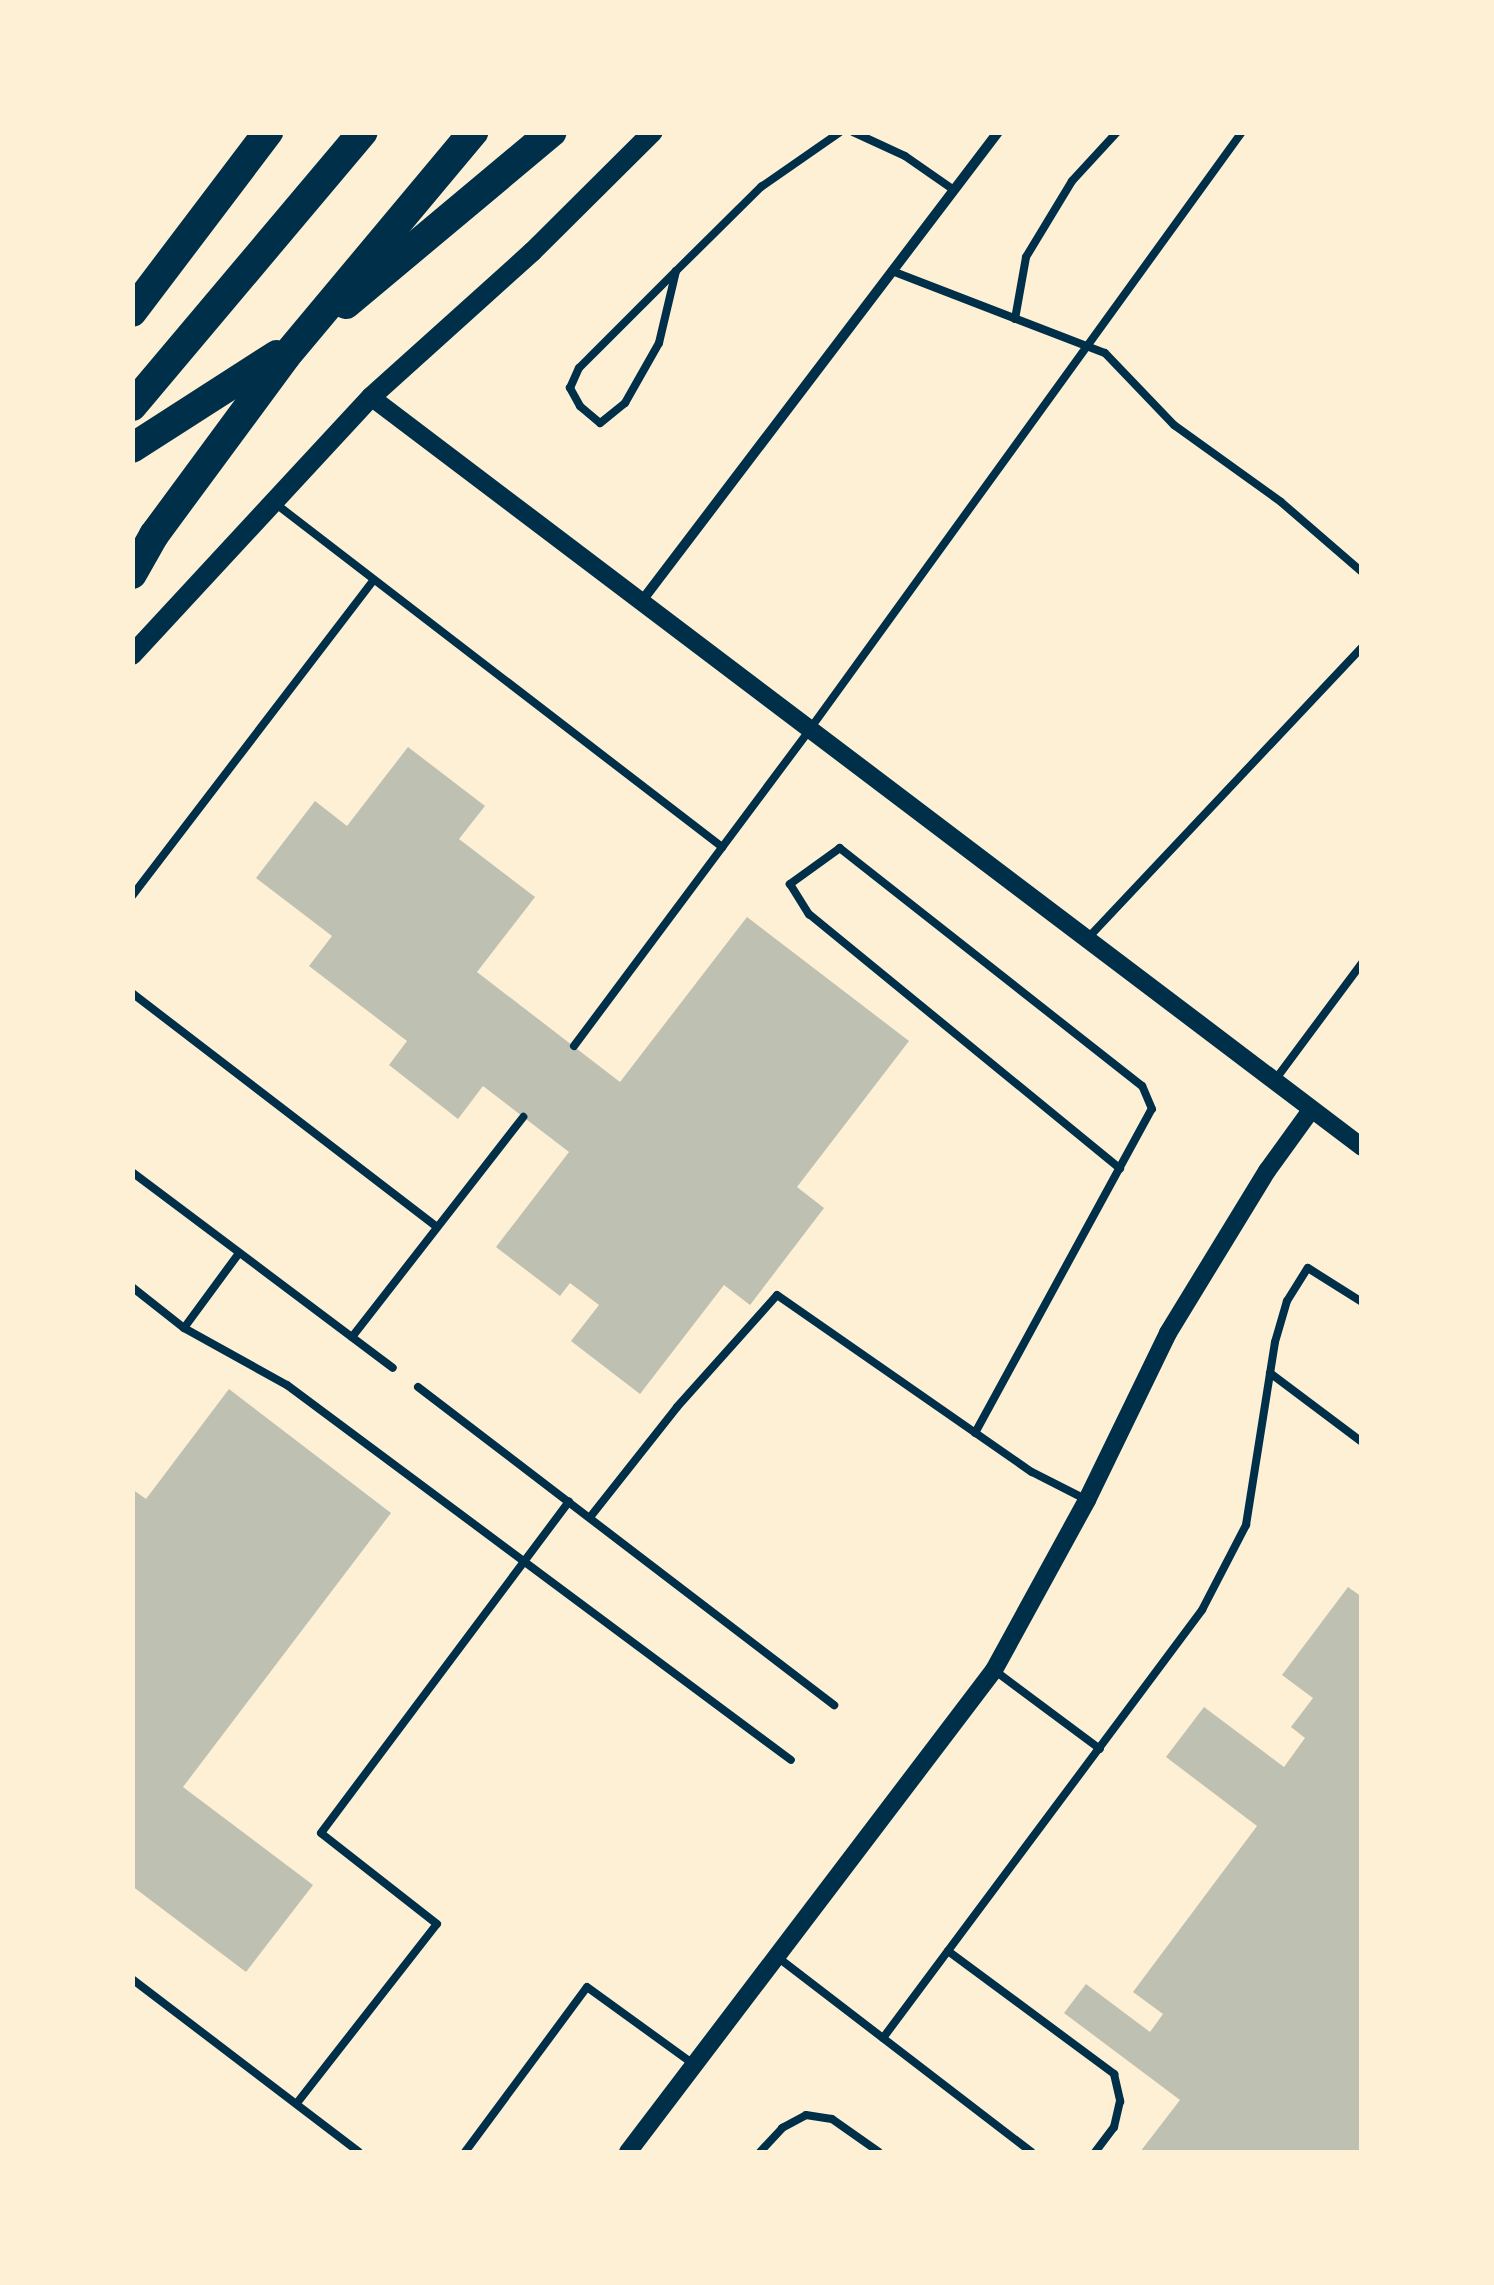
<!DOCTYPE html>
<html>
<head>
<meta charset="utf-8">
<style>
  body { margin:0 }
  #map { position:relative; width:1494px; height:2285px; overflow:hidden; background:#fdf0d5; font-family:Jost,sans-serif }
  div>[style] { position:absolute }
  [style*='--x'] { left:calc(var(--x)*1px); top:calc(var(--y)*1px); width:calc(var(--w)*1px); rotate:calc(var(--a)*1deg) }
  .building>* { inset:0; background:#bec0b2 }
  .service>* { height:8px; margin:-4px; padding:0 4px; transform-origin:4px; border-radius:4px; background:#003049 }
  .minor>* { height:10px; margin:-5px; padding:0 5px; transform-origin:5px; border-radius:5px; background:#003049 }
  .tertiary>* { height:18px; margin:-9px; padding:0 9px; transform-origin:9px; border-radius:9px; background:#003049 }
  .secondary>* { height:20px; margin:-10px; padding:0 10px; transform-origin:10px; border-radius:10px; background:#003049 }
  .motorway>* { height:30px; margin:-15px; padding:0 15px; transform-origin:15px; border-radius:15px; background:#003049 }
  span { translate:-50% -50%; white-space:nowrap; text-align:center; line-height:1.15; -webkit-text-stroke:8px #fdf0d5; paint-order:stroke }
  .frame { position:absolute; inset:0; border:135px solid #fdf0d5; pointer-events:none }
</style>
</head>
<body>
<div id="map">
  <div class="building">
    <i style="clip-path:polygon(408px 747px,485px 806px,459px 839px,535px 897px,477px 972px,620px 1082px,747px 917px,909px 1041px,797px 1187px,824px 1208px,750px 1305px,724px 1285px,640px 1394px,571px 1341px,599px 1305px,570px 1283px,560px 1296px,496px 1247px,569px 1152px,483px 1086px,458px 1119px,389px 1065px,407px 1041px,309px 966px,332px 936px,256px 878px,315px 801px,347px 826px)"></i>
    <i style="clip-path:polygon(229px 1389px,391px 1513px,183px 1787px,313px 1885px,246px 1972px,132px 1886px,132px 1489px,146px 1499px)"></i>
    <i style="clip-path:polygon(1348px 1587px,1362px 1597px,1362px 2152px,1140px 2152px,1180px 2100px,1064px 2013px,1086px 1984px,1150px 2032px,1163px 2014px,1133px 1992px,1257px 1826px,1166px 1757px,1204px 1707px,1284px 1767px,1305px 1738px,1291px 1727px,1313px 1698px,1282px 1675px)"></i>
  </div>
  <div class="service">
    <i style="--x:853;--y:132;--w:57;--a:24.8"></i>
    <i style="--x:905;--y:156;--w:60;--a:34.8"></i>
    <i style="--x:676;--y:271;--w:74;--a:103.3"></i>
    <i style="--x:659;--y:343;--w:69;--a:119.5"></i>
    <i style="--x:625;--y:403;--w:32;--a:141"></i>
    <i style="--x:600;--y:423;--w:26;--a:-140"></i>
    <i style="--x:580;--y:406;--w:21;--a:-119"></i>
    <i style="--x:570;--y:388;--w:22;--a:-66"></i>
    <i style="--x:579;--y:368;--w:137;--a:-45"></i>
    <i style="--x:676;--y:271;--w:120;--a:-44.7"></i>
    <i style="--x:761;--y:187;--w:96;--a:-34.8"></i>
    <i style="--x:892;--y:271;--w:228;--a:21.1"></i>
    <i style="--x:1105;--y:353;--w:100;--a:46.2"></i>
    <i style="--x:1174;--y:425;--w:132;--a:35.7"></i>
    <i style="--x:1281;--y:502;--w:107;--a:40.8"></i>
    <i style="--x:1015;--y:319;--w:63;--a:-79.9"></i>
    <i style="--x:1026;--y:257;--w:89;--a:-58.8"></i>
    <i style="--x:1072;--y:181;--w:67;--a:-47.4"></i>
    <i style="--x:276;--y:504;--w:563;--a:37.56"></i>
    <i style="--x:132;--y:896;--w:398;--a:-52.6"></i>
    <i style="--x:1087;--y:939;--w:401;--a:-46.7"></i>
    <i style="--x:132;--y:993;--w:384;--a:37.5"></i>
    <i style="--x:574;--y:1046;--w:395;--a:-53.3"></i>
    <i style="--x:810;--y:729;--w:737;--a:-54.11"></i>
    <i style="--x:1275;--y:1080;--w:146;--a:-53.4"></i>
    <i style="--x:132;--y:1172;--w:326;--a:36.9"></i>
    <i style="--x:132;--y:1287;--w:66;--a:38.3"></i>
    <i style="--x:184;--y:1328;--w:118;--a:29"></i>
    <i style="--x:287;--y:1385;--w:628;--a:36.65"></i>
    <i style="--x:184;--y:1328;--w:93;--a:-53.7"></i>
    <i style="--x:352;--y:1337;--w:279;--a:-52.1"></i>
    <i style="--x:1270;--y:1373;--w:115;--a:36.9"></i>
    <i style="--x:418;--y:1387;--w:524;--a:37.4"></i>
    <i style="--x:975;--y:1433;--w:369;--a:-61.4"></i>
    <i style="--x:1152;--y:1109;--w:25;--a:-113"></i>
    <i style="--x:1142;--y:1086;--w:385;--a:-141.8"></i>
    <i style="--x:840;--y:848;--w:62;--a:144.2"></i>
    <i style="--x:790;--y:884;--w:36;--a:58"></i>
    <i style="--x:809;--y:914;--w:402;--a:39.3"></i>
    <i style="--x:591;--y:1516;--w:139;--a:-51.7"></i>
    <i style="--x:677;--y:1407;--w:150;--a:-48.2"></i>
    <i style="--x:777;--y:1295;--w:310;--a:34.8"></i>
    <i style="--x:1032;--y:1472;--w:62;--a:27"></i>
    <i style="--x:994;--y:1670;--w:132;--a:36.7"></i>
    <i style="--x:948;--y:1951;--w:207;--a:36.5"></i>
    <i style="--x:1114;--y:2074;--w:28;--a:77"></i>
    <i style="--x:1120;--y:2101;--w:27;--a:103"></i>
    <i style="--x:1114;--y:2127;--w:31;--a:127"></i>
    <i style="--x:776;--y:1956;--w:322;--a:37.5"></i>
    <i style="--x:132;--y:1979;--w:285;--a:37.3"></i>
    <i style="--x:883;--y:2038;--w:534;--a:-53.3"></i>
    <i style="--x:1202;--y:1610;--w:96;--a:-62.6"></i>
    <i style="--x:1246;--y:1525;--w:185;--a:-81"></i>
    <i style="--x:1275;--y:1342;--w:43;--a:-73.7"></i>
    <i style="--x:1287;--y:1301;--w:39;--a:-58"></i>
    <i style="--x:1308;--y:1268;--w:64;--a:32.2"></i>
    <i style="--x:297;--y:2103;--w:227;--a:-52"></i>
    <i style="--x:437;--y:1924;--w:147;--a:-141.9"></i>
    <i style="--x:321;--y:1833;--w:414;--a:-53.2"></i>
    <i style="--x:465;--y:2152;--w:205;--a:-53.5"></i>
    <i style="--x:587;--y:1987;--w:130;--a:35.9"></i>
    <i style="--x:760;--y:2152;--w:33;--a:-47"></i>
    <i style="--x:782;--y:2128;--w:27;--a:-28"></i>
    <i style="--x:806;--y:2115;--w:26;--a:9"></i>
    <i style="--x:832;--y:2119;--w:57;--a:35.1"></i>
  </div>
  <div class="minor">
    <i style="--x:641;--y:602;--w:590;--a:-52.78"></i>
  </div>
  <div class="tertiary">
    <i style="--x:371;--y:397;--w:1243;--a:37.12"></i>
    <i style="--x:628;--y:2152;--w:605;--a:-52.79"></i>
    <i style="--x:994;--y:1670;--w:194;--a:-61.3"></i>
    <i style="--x:1087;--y:1500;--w:186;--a:-64.1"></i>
    <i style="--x:1168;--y:1333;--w:190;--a:-58.6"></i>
    <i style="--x:1267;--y:1171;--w:75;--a:-54.2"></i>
  </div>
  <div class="secondary">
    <i style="--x:132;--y:655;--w:352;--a:-47.2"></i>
    <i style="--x:371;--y:397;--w:217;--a:-42"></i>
    <i style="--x:532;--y:252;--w:170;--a:-44.8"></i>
  </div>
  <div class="motorway">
    <i style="--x:346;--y:304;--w:268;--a:-39.9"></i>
    <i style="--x:132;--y:312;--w:226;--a:-52.9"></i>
    <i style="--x:132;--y:406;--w:358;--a:-49.9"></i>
    <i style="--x:132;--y:448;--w:172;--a:-32.7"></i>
    <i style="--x:132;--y:574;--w:45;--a:-60.6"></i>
    <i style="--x:154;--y:535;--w:222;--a:-53.6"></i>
    <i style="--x:286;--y:356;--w:292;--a:-50.1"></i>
  </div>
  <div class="frame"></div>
</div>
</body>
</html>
